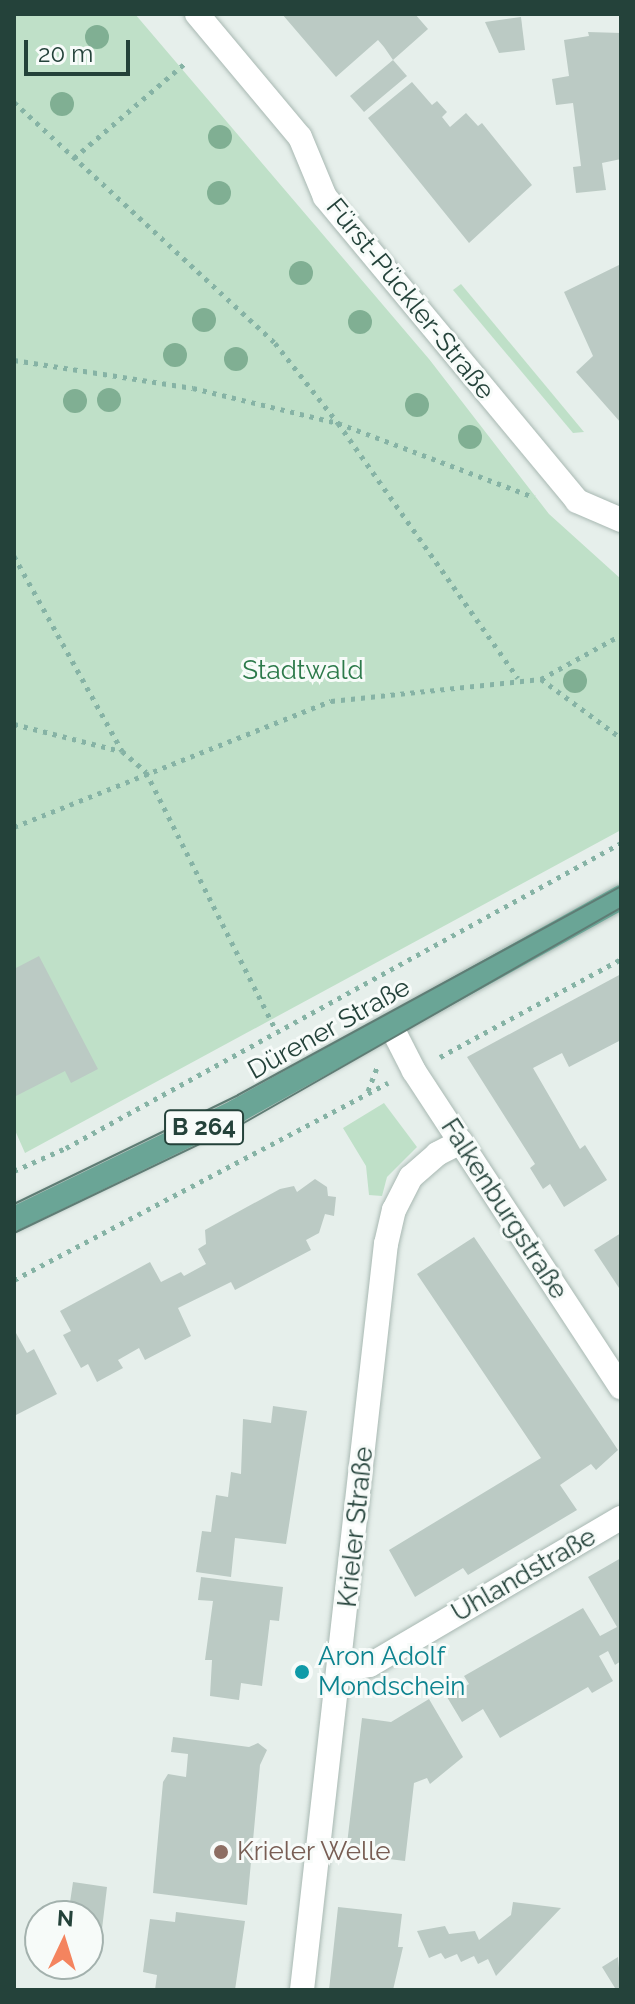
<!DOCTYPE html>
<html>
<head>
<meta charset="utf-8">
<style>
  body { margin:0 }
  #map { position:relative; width:635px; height:2004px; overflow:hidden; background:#e6efeb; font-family:Raleway,sans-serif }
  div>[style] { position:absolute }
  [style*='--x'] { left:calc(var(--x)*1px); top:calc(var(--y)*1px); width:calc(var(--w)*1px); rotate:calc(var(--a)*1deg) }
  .green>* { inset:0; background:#bfe0c8 }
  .building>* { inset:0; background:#bbcac4 }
  .path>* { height:5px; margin-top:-2.5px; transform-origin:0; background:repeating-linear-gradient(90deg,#86b3a5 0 4px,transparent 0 10px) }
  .roads { filter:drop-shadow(0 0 2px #a8b8b2) drop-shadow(0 0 2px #a8b8b2) }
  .minor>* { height:24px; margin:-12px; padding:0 12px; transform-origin:12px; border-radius:12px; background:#fff }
  .primary>* { height:24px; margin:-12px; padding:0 12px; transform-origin:12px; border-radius:12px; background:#6aa596 }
  .tram>* { height:2px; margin:-1px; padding:0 1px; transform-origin:1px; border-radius:1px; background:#5f7d75 }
  .trees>* { width:24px; height:24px; margin:-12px; border-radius:50%; background:#80af93 }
  .dots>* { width:22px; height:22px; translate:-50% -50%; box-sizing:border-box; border:4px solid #f7fbf9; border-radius:50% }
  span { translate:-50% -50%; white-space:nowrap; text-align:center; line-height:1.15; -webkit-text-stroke:6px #f7fbf9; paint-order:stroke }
  .shield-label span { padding:2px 6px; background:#f7fbf9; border:2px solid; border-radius:6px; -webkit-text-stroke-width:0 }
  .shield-label { font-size:24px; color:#24423a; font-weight:700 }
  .street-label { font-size:26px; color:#24423a }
  .park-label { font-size:26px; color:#2d7a4b }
  .culture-label { font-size:26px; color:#0d838f }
  .left { translate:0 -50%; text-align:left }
  .education-label { font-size:26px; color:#785e54 }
  .frame { position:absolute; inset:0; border:16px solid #24423a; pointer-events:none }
  .north { position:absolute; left:24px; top:1900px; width:80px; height:80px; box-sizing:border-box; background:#f7fbf9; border:2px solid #a3b1ad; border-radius:50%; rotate:4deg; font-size:22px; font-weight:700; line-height:32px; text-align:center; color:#24423a }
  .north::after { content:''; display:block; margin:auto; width:28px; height:36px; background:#f4845f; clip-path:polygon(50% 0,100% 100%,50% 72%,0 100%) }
  .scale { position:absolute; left:24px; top:40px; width:106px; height:36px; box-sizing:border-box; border:4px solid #24423a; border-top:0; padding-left:10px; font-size:24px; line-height:28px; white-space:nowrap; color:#24423a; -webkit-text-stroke:6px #f7fbf9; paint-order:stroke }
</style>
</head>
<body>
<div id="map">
  <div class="green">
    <i style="clip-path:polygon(14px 14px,135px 14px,429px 359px,549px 514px,621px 579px,621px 830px,25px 1153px,14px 1128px)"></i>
    <i style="clip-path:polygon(461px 284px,584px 432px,573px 433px,453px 290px)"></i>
    <i style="clip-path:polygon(384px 1103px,417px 1147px,387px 1177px,382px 1196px,369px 1195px,366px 1166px,343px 1128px)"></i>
  </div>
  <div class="building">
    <i style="clip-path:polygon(282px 14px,415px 14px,428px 29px,393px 60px,407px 76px,364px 112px,350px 96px,393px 60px,384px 47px,378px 40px,336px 77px)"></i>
    <i style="clip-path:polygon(521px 17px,525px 50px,499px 53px,485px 22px)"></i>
    <i style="clip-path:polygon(588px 32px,621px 33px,621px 159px,602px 163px,606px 190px,576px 193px,573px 167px,581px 166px,573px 103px,556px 105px,552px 79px,569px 76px,564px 40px,589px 36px)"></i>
    <i style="clip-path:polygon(412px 82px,432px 105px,437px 101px,447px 112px,442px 117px,450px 127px,466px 113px,478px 126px,482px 123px,532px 185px,469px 243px,368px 118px)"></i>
    <i style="clip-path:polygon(621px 264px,621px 423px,576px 372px,593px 356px,564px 292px)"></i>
    <i style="clip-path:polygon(39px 956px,98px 1069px,71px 1083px,65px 1071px,14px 1097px,14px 969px)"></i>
    <i style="clip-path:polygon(621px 974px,621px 1040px,569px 1067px,562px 1053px,533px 1068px,580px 1149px,585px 1145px,607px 1180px,564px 1207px,550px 1184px,543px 1189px,530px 1168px,535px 1164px,467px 1057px)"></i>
    <i style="clip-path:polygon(315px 1179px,327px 1187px,328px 1196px,336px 1197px,334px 1216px,325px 1214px,319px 1233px,306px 1240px,311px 1250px,235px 1290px,231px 1282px,178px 1308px,191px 1336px,145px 1360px,139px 1348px,118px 1360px,123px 1368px,97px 1382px,88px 1364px,81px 1368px,63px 1335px,71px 1331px,60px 1311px,150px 1262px,161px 1282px,181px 1272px,184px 1276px,206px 1264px,198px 1249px,206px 1244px,205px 1230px,280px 1189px,294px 1186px,297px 1192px)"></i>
    <i style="clip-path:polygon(621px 1233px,621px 1291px,594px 1250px)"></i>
    <i style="clip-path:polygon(474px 1237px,618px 1450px,596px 1470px,591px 1464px,560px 1485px,577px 1510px,468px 1575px,463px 1568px,415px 1597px,389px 1550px,541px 1458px,417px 1274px)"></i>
    <i style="clip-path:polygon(16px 1333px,27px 1353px,34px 1349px,57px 1394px,14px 1416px)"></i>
    <i style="clip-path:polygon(273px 1406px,307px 1411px,286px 1544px,235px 1538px,231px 1577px,196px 1572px,202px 1531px,211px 1532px,216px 1495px,228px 1497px,231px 1472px,241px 1474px,243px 1419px,271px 1423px)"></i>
    <i style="clip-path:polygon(621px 1558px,621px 1661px,615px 1665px,608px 1651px,599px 1656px,613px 1681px,592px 1693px,588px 1687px,500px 1738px,483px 1709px,462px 1722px,447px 1697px,469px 1684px,464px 1676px,583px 1608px,600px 1636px,617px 1627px,588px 1577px)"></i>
    <i style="clip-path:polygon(201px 1577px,283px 1587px,279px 1621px,270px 1620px,262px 1686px,241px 1683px,239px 1700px,210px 1696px,212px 1660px,205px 1660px,213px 1601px,198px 1600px)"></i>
    <i style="clip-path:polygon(429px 1699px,463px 1757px,430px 1784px,427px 1778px,414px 1783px,405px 1861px,373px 1857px,375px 1847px,347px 1844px,362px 1718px,391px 1722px)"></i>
    <i style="clip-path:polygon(173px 1737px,249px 1747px,258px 1743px,267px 1750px,260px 1765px,247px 1905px,153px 1893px,163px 1782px,168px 1774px,186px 1777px,188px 1754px,171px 1752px)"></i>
    <i style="clip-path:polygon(73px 1882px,107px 1887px,102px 1929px,88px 1927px,88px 1916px,68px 1916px)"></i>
    <i style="clip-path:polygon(513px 1902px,561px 1908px,496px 1976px,488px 1959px,478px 1964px,474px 1956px,461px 1962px,457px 1954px,445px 1959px,441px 1953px,429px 1958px,417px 1931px,445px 1926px,449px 1934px,475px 1931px,479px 1940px,511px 1915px)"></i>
    <i style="clip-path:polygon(338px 1907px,402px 1914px,398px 1947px,403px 1947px,393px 1990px,329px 1990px)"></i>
    <i style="clip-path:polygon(176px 1912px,245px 1921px,235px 1990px,155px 1990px,157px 1975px,143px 1972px,150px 1919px,175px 1922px)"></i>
    <i style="clip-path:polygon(618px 1957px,621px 1990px,612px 1990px,615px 1988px,602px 1967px)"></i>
  </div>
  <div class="path">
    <i style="--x:14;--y:102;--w:355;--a:42.7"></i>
    <i style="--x:275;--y:343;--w:102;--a:51.8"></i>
    <i style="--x:338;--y:423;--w:312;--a:54.8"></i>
    <i style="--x:74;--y:158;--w:145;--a:-40.5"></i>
    <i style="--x:14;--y:360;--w:181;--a:8.9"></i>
    <i style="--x:193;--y:388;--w:149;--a:13.6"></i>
    <i style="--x:338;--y:423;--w:210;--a:20.7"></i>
    <i style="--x:14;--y:556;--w:223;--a:61"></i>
    <i style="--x:122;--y:751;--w:32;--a:41"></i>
    <i style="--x:146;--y:772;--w:289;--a:63.3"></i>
    <i style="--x:541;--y:679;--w:91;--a:-28.8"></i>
    <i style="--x:14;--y:724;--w:110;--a:14.2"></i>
    <i style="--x:14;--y:827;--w:341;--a:-21.7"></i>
    <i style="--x:331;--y:701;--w:211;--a:-6"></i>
    <i style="--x:541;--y:679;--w:99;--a:36.4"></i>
    <i style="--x:440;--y:1057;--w:206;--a:-28.4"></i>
    <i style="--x:368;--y:1091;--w:26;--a:-69"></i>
    <i style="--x:14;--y:1171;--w:57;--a:-23.9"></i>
    <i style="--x:66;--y:1148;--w:633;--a:-28.79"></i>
    <i style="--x:14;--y:1280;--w:423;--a:-27.8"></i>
  </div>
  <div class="roads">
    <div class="minor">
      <i style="--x:197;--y:14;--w:160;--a:50.1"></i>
      <i style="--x:300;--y:137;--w:65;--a:67.4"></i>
      <i style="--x:325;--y:197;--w:395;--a:50.3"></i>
      <i style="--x:577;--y:501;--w:48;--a:23.4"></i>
      <i style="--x:392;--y:1028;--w:48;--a:62.9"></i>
      <i style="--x:414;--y:1071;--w:378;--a:56.8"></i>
      <i style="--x:341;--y:1670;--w:29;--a:-10"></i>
      <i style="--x:370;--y:1665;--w:291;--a:-30.4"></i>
      <i style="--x:302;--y:1990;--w:751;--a:-83.58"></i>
      <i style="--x:386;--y:1244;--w:35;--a:-77"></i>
      <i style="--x:394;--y:1210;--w:37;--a:-63"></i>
      <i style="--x:411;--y:1177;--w:35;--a:-41"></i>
      <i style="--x:437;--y:1154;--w:27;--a:-27"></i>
    </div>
    <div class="primary">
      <i style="--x:14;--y:1219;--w:248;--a:-25.8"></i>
      <i style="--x:237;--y:1111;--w:440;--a:-29.1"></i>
    </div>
  </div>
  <div class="tram">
    <i style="--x:14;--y:1204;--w:249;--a:-25.9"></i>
    <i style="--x:238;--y:1095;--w:436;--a:-28.6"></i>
    <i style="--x:14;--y:1233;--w:253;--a:-25.6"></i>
    <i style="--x:242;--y:1124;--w:436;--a:-29.7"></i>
  </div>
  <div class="trees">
    <i style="left:97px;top:37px"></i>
    <i style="left:62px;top:104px"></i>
    <i style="left:220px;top:137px"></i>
    <i style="left:219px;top:193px"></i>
    <i style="left:301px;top:273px"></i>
    <i style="left:204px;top:320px"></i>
    <i style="left:360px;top:322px"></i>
    <i style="left:175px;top:355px"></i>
    <i style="left:236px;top:359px"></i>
    <i style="left:109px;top:400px"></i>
    <i style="left:75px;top:401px"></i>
    <i style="left:417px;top:405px"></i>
    <i style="left:470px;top:437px"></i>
    <i style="left:575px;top:681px"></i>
  </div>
  <div class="dots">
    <i style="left:302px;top:1672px;background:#0f9aa8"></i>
    <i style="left:221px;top:1852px;background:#8d6e63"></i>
  </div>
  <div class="shield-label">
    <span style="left:204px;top:1127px">B 264</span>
  </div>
  <div class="street-label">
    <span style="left:410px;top:299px;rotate:51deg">Fürst-Pückler-Straße</span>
    <span style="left:329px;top:1029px;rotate:-29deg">Dürener Straße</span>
    <span style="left:504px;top:1209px;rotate:57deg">Falkenburgstraße</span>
    <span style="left:356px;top:1527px;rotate:-84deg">Krieler Straße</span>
    <span style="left:524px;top:1575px;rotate:-30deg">Uhlandstraße</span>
  </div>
  <div class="park-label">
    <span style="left:303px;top:671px">Stadtwald</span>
  </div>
  <div class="culture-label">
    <span class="left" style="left:318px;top:1672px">Aron Adolf<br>Mondschein</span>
  </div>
  <div class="education-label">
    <span class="left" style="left:237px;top:1852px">Krieler Welle</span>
  </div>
  <div class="frame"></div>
  <div class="north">N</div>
  <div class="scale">20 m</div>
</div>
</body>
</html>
